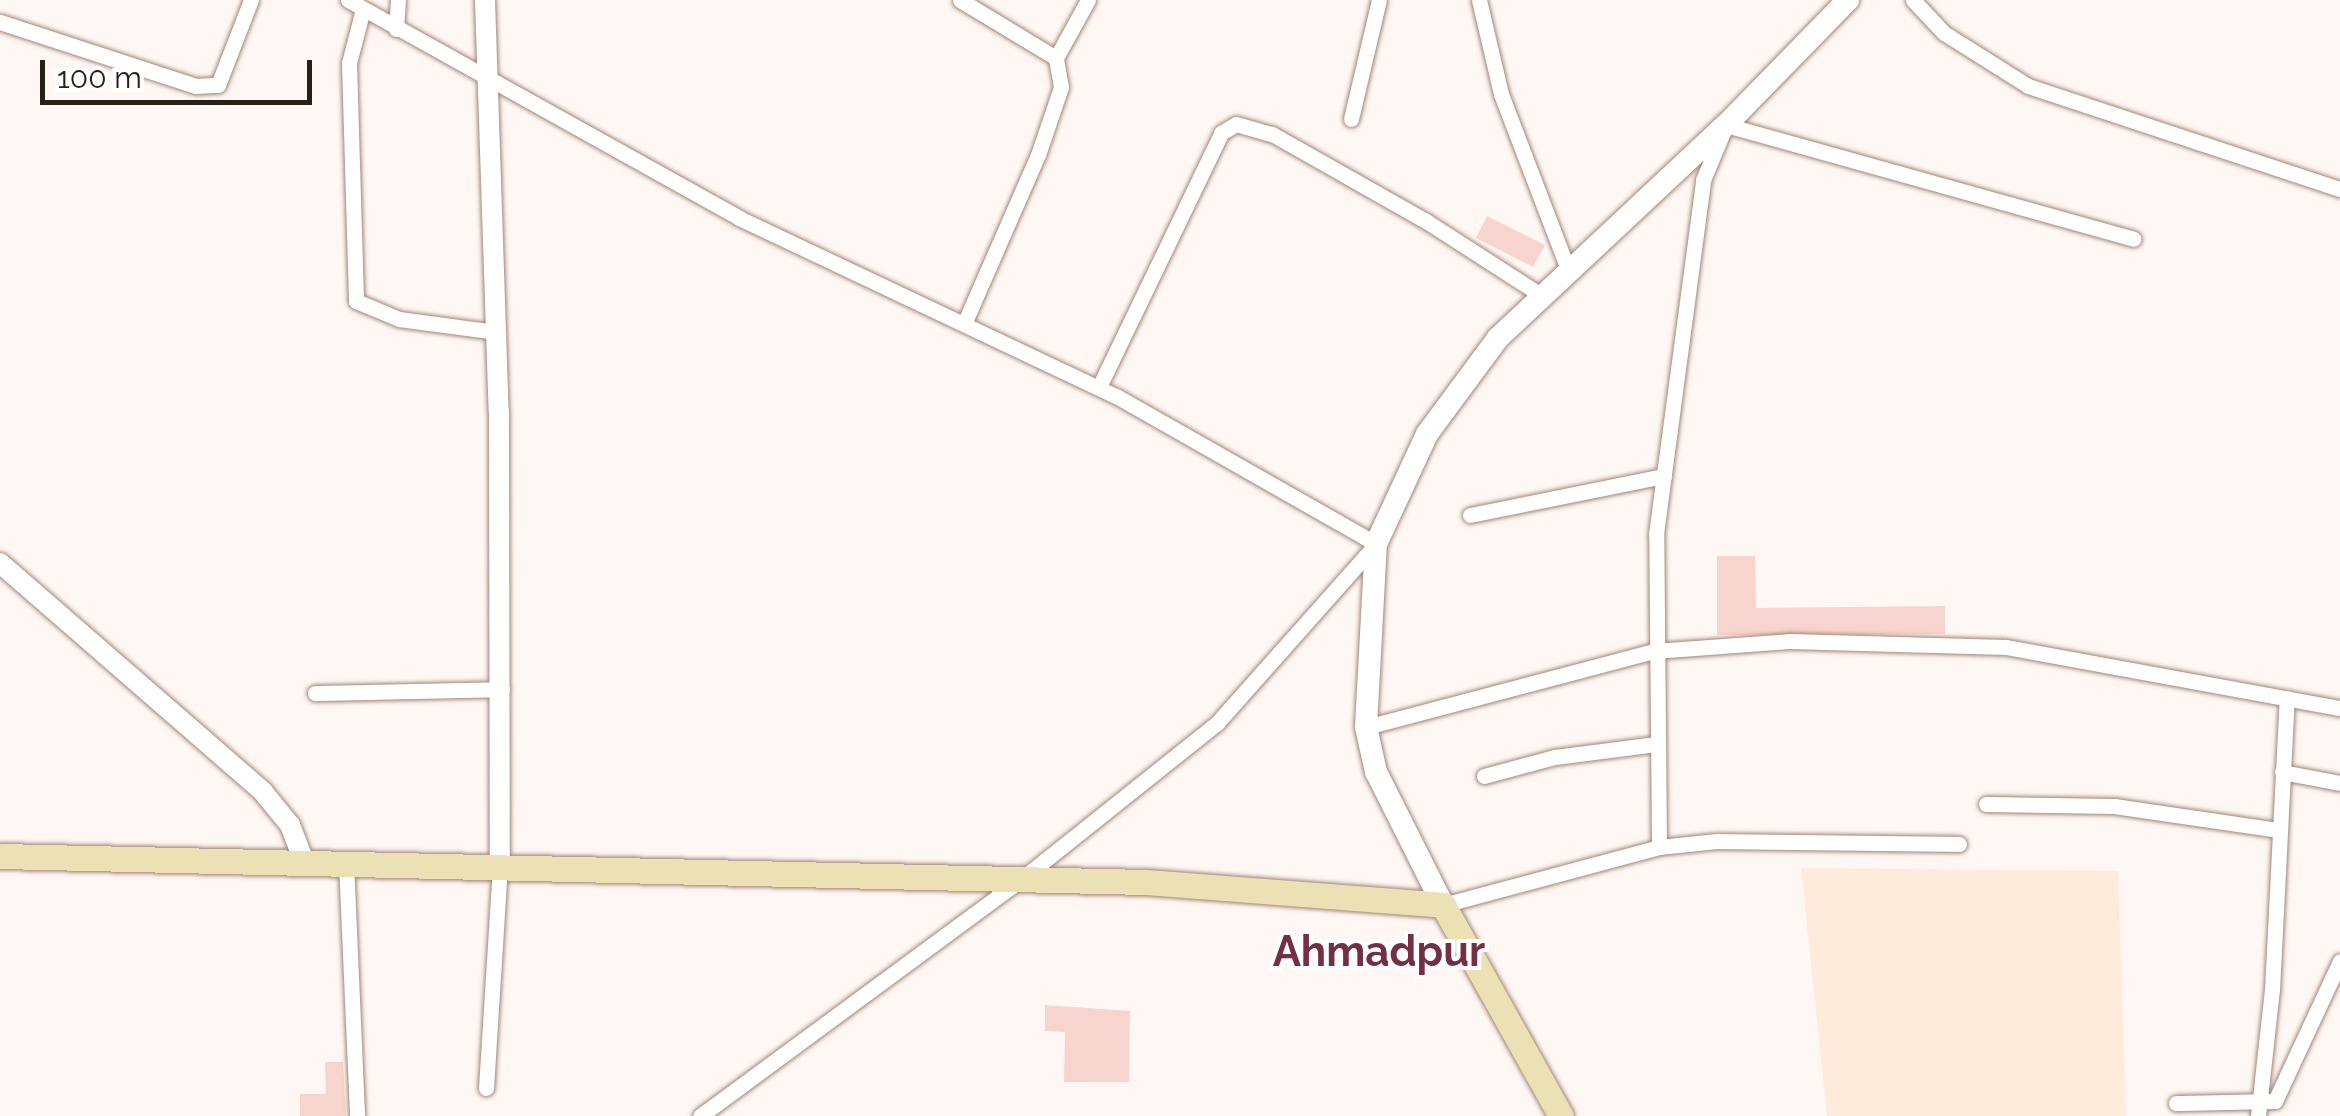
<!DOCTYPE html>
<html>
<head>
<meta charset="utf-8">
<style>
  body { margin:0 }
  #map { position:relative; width:2340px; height:1116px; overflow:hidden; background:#fef7f4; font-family:Raleway,sans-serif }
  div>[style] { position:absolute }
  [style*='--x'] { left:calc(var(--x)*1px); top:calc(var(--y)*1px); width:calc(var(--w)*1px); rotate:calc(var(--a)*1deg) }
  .industrial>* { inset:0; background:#feebdb }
  .building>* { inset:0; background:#f8d4ce }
  .roads { filter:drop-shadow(0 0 2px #a38577) drop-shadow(0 0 2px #a38577) }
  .minor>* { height:15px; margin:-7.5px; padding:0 7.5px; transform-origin:7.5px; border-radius:7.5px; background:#fff }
  .tertiary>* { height:20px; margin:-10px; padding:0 10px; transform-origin:10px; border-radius:10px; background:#fff }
  .secondary>* { height:22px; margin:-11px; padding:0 11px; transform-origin:11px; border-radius:11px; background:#fff }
  .primary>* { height:25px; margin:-12.5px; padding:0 12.5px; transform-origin:12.5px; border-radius:12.5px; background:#ece1b5 }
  span { translate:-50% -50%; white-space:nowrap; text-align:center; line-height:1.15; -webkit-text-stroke:8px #fff; paint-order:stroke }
  .district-label { font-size:42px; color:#752f42; font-weight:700 }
  .scale { position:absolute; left:40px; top:60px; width:272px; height:45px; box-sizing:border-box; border:5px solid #2a1e19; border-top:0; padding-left:12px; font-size:30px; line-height:35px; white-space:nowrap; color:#2a1e19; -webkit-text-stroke:8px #fff; paint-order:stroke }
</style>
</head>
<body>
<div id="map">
  <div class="industrial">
    <i style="clip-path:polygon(1801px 868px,2118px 871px,2126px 1116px,1827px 1116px)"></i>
  </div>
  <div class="building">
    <i style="clip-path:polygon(1487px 216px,1545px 245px,1533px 267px,1476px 238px)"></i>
    <i style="clip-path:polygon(1717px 556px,1755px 556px,1756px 608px,1945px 606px,1945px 634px,1717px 635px)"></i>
    <i style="clip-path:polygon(1045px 1005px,1130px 1011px,1129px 1082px,1064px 1082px,1065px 1032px,1045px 1031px)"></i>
    <i style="clip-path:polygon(325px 1062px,343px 1062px,346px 1116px,300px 1116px,300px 1094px,326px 1094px)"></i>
  </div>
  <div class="roads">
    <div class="minor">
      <i style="--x:348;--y:0;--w:448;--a:29.1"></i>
      <i style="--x:739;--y:218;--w:417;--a:25.3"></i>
      <i style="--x:1116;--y:396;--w:299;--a:29.6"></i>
      <i style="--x:1376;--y:544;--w:239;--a:131.6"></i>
      <i style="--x:1217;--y:723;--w:248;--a:141.4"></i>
      <i style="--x:1023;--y:878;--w:401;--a:143.6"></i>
      <i style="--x:960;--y:0;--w:112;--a:31.1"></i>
      <i style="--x:1479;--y:0;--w:97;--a:76.8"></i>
      <i style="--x:1501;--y:94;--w:187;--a:69.1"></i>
      <i style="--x:1913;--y:0;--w:45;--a:46.8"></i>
      <i style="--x:1944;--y:33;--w:99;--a:32.2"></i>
      <i style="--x:2028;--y:86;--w:329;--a:18.3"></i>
      <i style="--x:363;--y:9;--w:56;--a:104.5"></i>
      <i style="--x:349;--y:63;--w:238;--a:88.3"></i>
      <i style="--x:356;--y:301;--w:47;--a:22.7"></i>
      <i style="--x:399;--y:319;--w:99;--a:7.6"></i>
      <i style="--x:0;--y:22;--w:206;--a:18.1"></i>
      <i style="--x:196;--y:86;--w:22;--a:-3"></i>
      <i style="--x:218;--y:85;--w:91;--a:-68.8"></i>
      <i style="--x:396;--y:29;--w:29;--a:-86"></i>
      <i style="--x:1351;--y:119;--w:122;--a:-76.8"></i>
      <i style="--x:964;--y:324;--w:184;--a:-66.4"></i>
      <i style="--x:1038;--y:155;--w:72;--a:-71.3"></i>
      <i style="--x:1061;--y:87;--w:29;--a:-100"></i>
      <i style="--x:1056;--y:58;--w:66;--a:-61.1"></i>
      <i style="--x:1099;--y:387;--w:282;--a:-64.3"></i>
      <i style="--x:1221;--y:133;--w:17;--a:-31"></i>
      <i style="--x:1236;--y:124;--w:37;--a:16"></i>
      <i style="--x:1272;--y:134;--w:177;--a:29.5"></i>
      <i style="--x:1426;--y:221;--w:137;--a:32.8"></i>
      <i style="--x:1470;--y:515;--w:198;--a:-11.4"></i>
      <i style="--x:315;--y:693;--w:187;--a:-1.2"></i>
      <i style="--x:1366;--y:727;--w:298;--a:-14.8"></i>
      <i style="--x:1654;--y:651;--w:135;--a:-4.2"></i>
      <i style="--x:1789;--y:641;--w:217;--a:1.6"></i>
      <i style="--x:2006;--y:647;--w:340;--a:10.4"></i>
      <i style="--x:2282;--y:772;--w:59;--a:10.7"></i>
      <i style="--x:1484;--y:776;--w:73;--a:-15"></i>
      <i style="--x:1555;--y:757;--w:102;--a:-7.3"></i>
      <i style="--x:1986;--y:804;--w:128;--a:0.9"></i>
      <i style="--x:2114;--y:806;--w:167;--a:8.3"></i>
      <i style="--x:1659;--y:847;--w:313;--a:-90.5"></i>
      <i style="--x:1656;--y:534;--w:357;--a:-82.4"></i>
      <i style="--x:1703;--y:180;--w:60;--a:-67.3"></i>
      <i style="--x:1726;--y:125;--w:423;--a:15.6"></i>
      <i style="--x:346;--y:862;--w:254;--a:87.5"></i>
      <i style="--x:1443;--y:905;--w:224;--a:-15"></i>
      <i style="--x:1659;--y:847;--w:58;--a:-5.9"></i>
      <i style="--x:1717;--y:841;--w:242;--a:0.7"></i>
      <i style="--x:486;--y:1088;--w:223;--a:-86.4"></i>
      <i style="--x:2176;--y:1103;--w:99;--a:-1.2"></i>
      <i style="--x:2275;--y:1101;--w:154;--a:-65.1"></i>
      <i style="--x:2258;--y:1116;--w:127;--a:-83.7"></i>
      <i style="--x:2272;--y:990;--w:292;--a:-87.1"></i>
    </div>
    <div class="tertiary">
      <i style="--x:485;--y:0;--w:412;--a:88.1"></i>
      <i style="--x:499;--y:412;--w:453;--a:89.9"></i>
      <i style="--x:0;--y:563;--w:349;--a:41"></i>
      <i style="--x:263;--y:792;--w:43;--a:50.7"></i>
      <i style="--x:290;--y:825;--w:39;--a:69"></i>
    </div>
    <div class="secondary">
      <i style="--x:1443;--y:905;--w:149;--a:-116.7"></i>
      <i style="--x:1376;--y:772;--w:46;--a:-102.5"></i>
      <i style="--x:1366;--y:727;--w:183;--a:-86.9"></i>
      <i style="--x:1376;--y:544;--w:121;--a:-65.1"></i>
      <i style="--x:1427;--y:434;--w:119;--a:-53.5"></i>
      <i style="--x:1498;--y:338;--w:312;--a:-43.1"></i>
      <i style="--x:1726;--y:125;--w:175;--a:-45.7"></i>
    </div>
    <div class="primary">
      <i style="--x:0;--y:856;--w:1146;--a:1.3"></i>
      <i style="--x:1146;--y:882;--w:298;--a:4.4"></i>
      <i style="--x:1443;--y:905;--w:242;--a:60.8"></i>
    </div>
  </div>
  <div class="district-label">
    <span style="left:1379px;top:952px">Ahmadpur</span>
  </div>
  <div class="scale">100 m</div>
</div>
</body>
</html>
